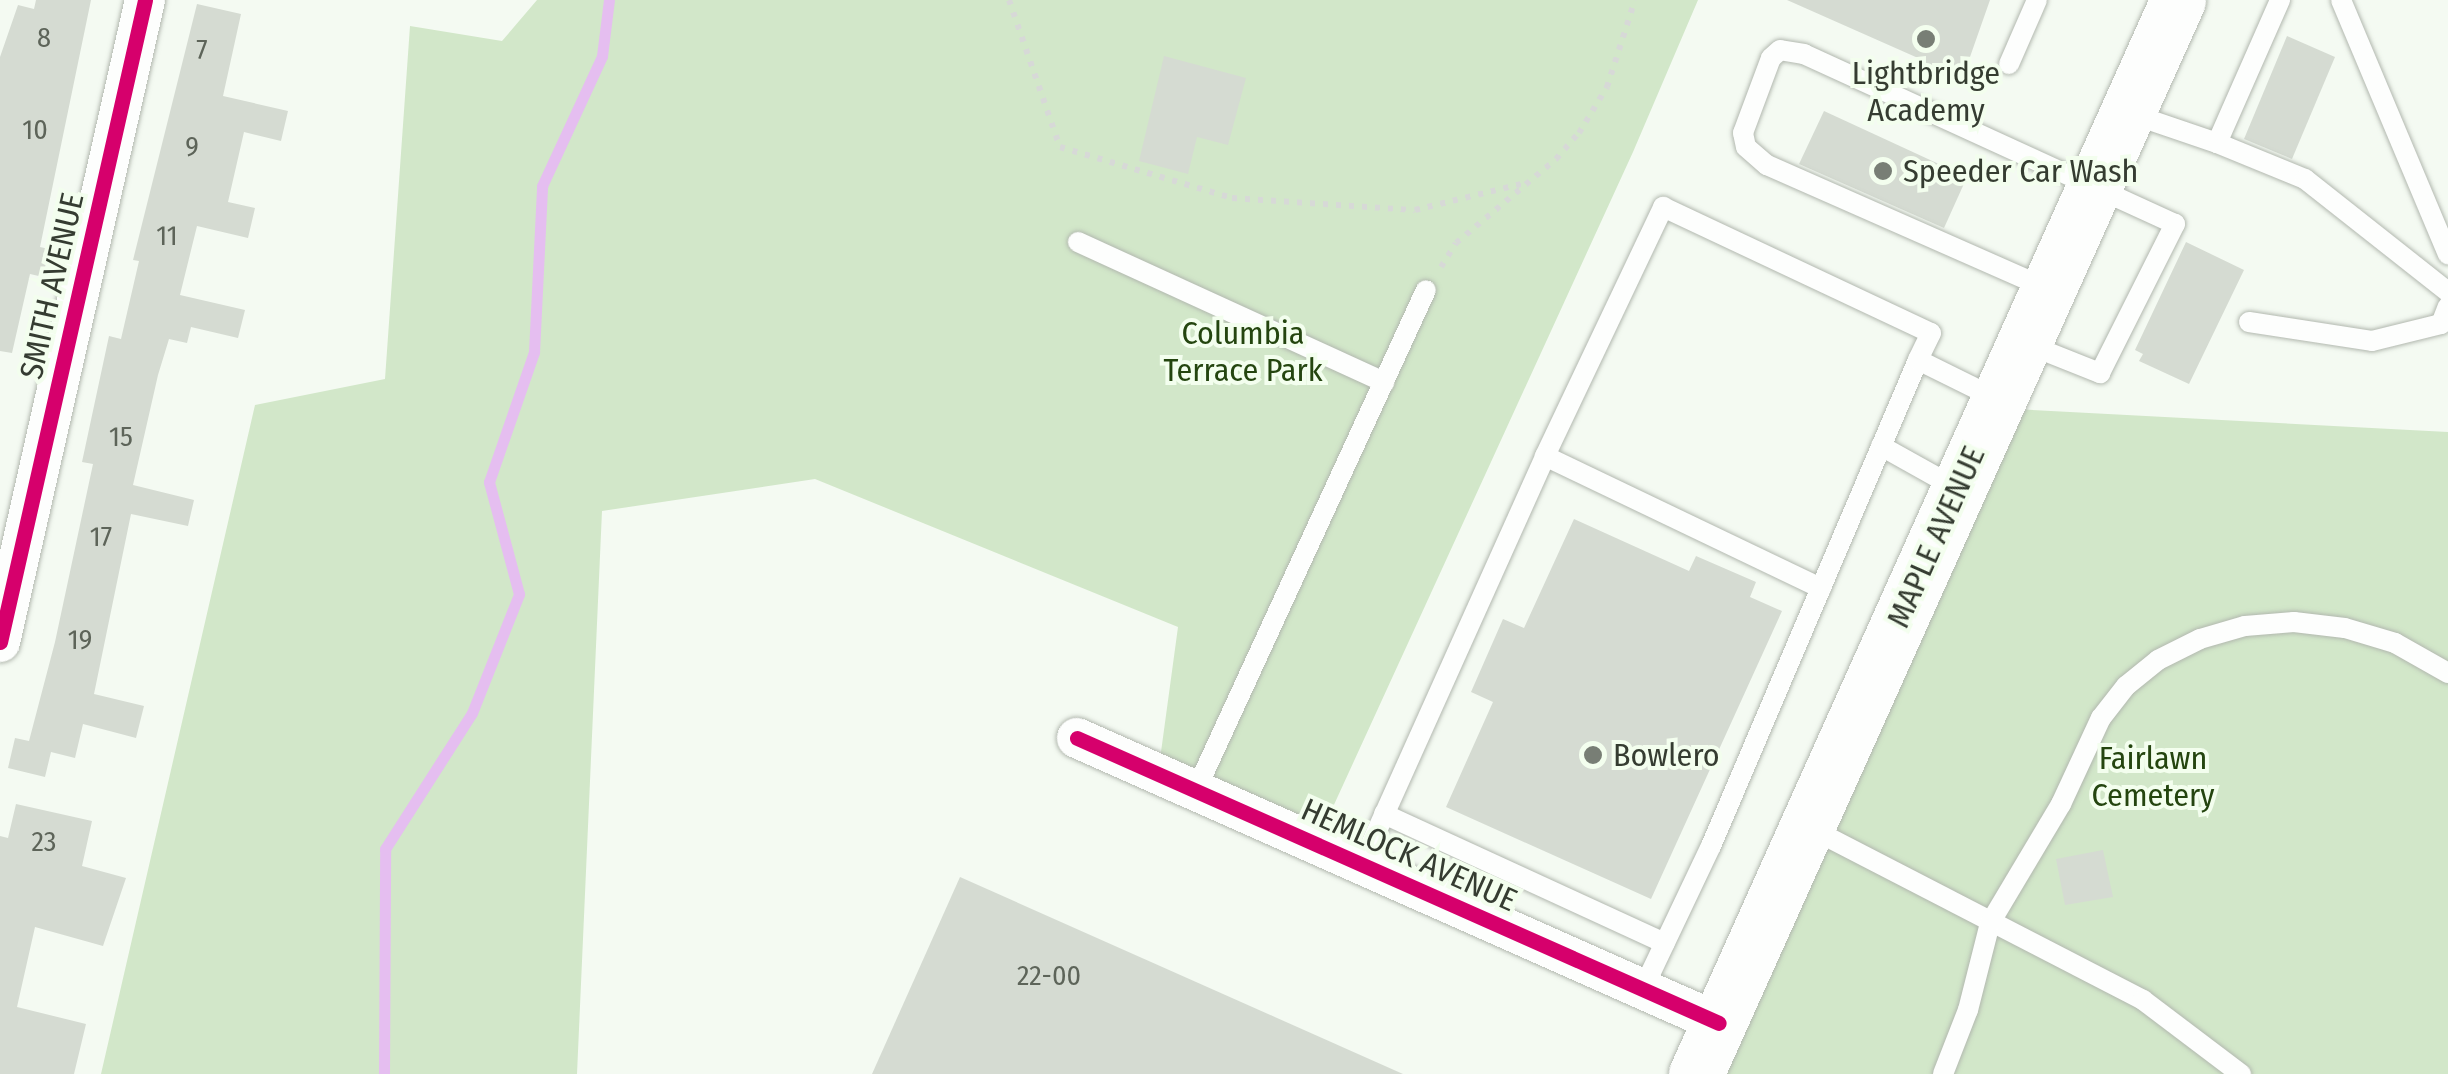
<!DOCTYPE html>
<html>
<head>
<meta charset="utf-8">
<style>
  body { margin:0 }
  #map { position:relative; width:2448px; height:1074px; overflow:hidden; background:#f4faf2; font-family:"Fira Sans Condensed",sans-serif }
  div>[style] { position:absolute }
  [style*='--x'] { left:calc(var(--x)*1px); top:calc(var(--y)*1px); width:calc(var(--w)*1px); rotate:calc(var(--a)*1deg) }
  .green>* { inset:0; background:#d2e7c9 }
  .stream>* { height:11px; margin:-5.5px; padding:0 5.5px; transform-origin:5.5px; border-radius:5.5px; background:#e5bef0 }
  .building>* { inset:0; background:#d5dbd2 }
  .path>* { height:6px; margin-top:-3px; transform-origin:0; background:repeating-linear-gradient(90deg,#d7d9d7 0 5px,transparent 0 13px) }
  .roads { filter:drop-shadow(0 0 2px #b2b8af) drop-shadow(0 0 2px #b2b8af) }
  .service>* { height:20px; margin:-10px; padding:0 10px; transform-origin:10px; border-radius:10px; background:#fdfefd }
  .minor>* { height:40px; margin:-20px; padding:0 20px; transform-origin:20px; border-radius:20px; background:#fdfefd }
  .primary>* { height:55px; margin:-27.5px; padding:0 27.5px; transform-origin:27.5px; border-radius:27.5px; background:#fdfefd }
  .cycleway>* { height:15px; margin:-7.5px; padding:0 7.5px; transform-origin:7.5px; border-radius:7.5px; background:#d6006c }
  .dots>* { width:28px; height:28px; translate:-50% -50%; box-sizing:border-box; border:5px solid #f3feee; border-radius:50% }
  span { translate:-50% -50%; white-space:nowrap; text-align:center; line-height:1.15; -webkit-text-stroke:8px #f3feee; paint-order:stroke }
  .number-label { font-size:28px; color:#5d6459 }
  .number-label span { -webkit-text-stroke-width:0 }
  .poi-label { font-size:32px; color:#353c31 }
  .left { translate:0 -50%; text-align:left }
  .street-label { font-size:32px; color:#353c31 }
  .park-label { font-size:32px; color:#24450f }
</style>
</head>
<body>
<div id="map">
  <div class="green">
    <i style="clip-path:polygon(537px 0,1698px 0,1633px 152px,1316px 844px,1158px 774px,1178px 627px,815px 479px,602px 511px,577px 1074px,101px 1074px,255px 405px,385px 379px,410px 26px,502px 41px)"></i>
    <i style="clip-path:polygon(1994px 408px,2448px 432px,2448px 1074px,1696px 1074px)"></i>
  </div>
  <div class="stream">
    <i style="--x:384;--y:1074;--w:225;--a:-89.7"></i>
    <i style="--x:385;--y:849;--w:161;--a:-57.4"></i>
    <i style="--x:472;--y:713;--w:128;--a:-68.4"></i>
    <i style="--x:519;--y:594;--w:116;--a:-105"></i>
    <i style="--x:489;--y:482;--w:138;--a:-70.9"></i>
    <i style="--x:534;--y:352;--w:166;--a:-87.2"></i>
    <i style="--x:542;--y:186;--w:143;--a:-65.2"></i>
    <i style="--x:602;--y:56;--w:56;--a:-82.9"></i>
  </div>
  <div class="building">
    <i style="clip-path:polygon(36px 0,91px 0,40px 247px,49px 249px,43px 277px,30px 274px,12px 353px,0 351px,0 57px,18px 5px,34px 9px)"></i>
    <i style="clip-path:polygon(1787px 0,1990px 0,1964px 74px,1956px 70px,1952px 80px,1916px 64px,1918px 58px)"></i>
    <i style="clip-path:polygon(197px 4px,241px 14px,223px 96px,288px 111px,281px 141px,244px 132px,228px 202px,255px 208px,248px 238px,197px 226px,180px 295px,245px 310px,238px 338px,191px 327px,187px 343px,169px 339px,158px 375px,133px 485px,194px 500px,188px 526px,131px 514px,94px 694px,144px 706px,136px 738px,83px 724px,75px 758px,51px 752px,45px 777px,8px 768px,15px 738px,29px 741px,55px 642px,93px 464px,82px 462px,109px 336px,121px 339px,139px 261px,133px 260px)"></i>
    <i style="clip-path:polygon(2287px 36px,2335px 57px,2292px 159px,2244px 139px)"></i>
    <i style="clip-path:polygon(1164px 56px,1246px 78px,1228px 145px,1197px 137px,1188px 174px,1139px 161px)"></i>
    <i style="clip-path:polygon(1824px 111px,1967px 177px,1944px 228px,1799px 164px)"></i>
    <i style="clip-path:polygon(2186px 242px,2244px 270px,2189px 384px,2139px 361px,2143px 354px,2135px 350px)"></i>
    <i style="clip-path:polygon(1574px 519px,1689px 571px,1696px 556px,1756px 582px,1750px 597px,1782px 611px,1651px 899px,1446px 807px,1493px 702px,1471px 692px,1503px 619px,1524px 628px)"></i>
    <i style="clip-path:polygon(16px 804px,92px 821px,82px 866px,126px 878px,103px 946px,35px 927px,17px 1007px,86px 1024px,74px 1074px,0 1074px,0 836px,8px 838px)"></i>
    <i style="clip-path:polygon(2103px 850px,2113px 897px,2065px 905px,2056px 859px)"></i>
    <i style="clip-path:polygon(960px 877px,1403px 1074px,872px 1074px)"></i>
  </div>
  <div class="path">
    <i style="--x:1009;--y:0;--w:156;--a:70.9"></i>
    <i style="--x:1060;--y:147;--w:179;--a:16.5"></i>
    <i style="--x:1232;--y:198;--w:183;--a:3.8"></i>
    <i style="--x:1415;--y:210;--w:113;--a:-13.8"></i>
    <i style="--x:1441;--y:267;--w:28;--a:-58"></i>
    <i style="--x:1456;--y:243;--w:131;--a:-40"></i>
    <i style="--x:1556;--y:159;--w:35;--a:-49"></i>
    <i style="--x:1579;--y:133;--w:54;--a:-58.7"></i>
    <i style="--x:1607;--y:87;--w:91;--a:-72.2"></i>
  </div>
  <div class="roads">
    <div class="service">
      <i style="--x:2341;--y:0;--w:276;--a:67.2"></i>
      <i style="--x:2009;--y:64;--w:70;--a:-66.4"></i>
      <i style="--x:2129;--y:113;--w:93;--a:18.8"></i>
      <i style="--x:2217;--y:143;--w:156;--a:-66.2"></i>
      <i style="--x:2217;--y:143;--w:95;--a:22.2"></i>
      <i style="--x:2305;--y:179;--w:182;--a:38.3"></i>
      <i style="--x:1078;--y:242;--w:337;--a:24.6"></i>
      <i style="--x:2249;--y:322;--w:124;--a:8.8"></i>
      <i style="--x:2372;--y:341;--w:71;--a:-13.8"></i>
      <i style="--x:2441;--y:324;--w:19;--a:-69"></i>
      <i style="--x:2027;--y:344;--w:79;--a:21.7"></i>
      <i style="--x:2100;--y:373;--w:167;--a:-63.3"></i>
      <i style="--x:2175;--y:224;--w:408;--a:-155.4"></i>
      <i style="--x:1804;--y:54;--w:24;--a:-171"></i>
      <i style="--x:1780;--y:50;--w:12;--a:138"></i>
      <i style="--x:1771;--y:58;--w:80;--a:110.5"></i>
      <i style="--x:1743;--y:133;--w:14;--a:78"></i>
      <i style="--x:1746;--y:147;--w:28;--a:41"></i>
      <i style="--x:1767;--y:165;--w:305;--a:23.8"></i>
      <i style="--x:1881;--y:446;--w:88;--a:29.2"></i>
      <i style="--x:1545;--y:456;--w:276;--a:-64.6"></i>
      <i style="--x:1663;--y:207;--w:296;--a:25.2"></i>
      <i style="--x:1931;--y:333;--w:30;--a:116"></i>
      <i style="--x:1196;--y:790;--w:550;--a:-65.3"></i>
      <i style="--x:1384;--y:814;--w:309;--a:24.7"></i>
      <i style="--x:1810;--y:828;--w:375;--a:27.3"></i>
      <i style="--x:2143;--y:1000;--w:123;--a:37.1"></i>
      <i style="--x:1362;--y:864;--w:447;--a:-65.8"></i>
      <i style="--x:1545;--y:456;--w:306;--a:25.6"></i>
      <i style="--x:1643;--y:989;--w:158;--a:-64.6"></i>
      <i style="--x:1711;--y:846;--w:528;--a:-66.93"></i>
      <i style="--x:1918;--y:360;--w:86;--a:26.3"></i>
      <i style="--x:1943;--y:1074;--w:69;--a:-68.7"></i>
      <i style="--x:1968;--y:1010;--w:90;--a:-75.8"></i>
      <i style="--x:1990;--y:923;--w:139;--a:-59.2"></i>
      <i style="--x:2061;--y:804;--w:95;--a:-65.1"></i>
      <i style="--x:2101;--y:718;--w:41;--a:-52"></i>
      <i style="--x:2126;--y:686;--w:41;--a:-39.1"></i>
      <i style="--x:2158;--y:660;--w:47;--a:-26.6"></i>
      <i style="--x:2200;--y:639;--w:47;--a:-16.1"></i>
      <i style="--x:2245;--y:626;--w:49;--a:-4.7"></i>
      <i style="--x:2294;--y:622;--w:51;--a:6.7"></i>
      <i style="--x:2345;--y:628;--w:52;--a:16.7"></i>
      <i style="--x:2395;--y:643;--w:61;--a:29.5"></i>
    </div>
    <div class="minor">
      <i style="--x:0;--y:642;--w:658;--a:-77.27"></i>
      <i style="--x:1077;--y:738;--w:702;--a:23.94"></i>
    </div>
    <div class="primary">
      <i style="--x:1696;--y:1074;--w:1177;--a:-65.83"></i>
    </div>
  </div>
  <div class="cycleway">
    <i style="--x:0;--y:642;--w:658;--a:-77.27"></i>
    <i style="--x:1077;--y:738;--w:702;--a:23.94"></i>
  </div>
  <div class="dots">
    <i style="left:1926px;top:39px;background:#787e75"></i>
    <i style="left:1883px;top:171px;background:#787e75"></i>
    <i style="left:1593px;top:755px;background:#787e75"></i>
  </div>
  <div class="number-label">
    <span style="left:44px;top:38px">8</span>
    <span style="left:202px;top:50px">7</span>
    <span style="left:35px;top:130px">10</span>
    <span style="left:192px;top:147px">9</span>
    <span style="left:167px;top:236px">11</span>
    <span style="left:121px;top:437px">15</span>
    <span style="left:101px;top:537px">17</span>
    <span style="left:80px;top:640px">19</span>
    <span style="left:44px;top:842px">23</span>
    <span style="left:1049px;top:976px">22-00</span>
  </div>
  <div class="poi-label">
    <span style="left:1926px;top:92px">Lightbridge<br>Academy</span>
    <span class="left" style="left:1903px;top:171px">Speeder Car Wash</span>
    <span class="left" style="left:1613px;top:755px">Bowlero</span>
  </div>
  <div class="street-label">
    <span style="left:52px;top:286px;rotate:-77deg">SMITH AVENUE</span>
    <span style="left:1936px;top:537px;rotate:-66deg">MAPLE AVENUE</span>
    <span style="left:1409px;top:855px;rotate:24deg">HEMLOCK AVENUE</span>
  </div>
  <div class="park-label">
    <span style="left:1243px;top:352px">Columbia<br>Terrace Park</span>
    <span style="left:2153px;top:777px">Fairlawn<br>Cemetery</span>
  </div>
</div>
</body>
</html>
